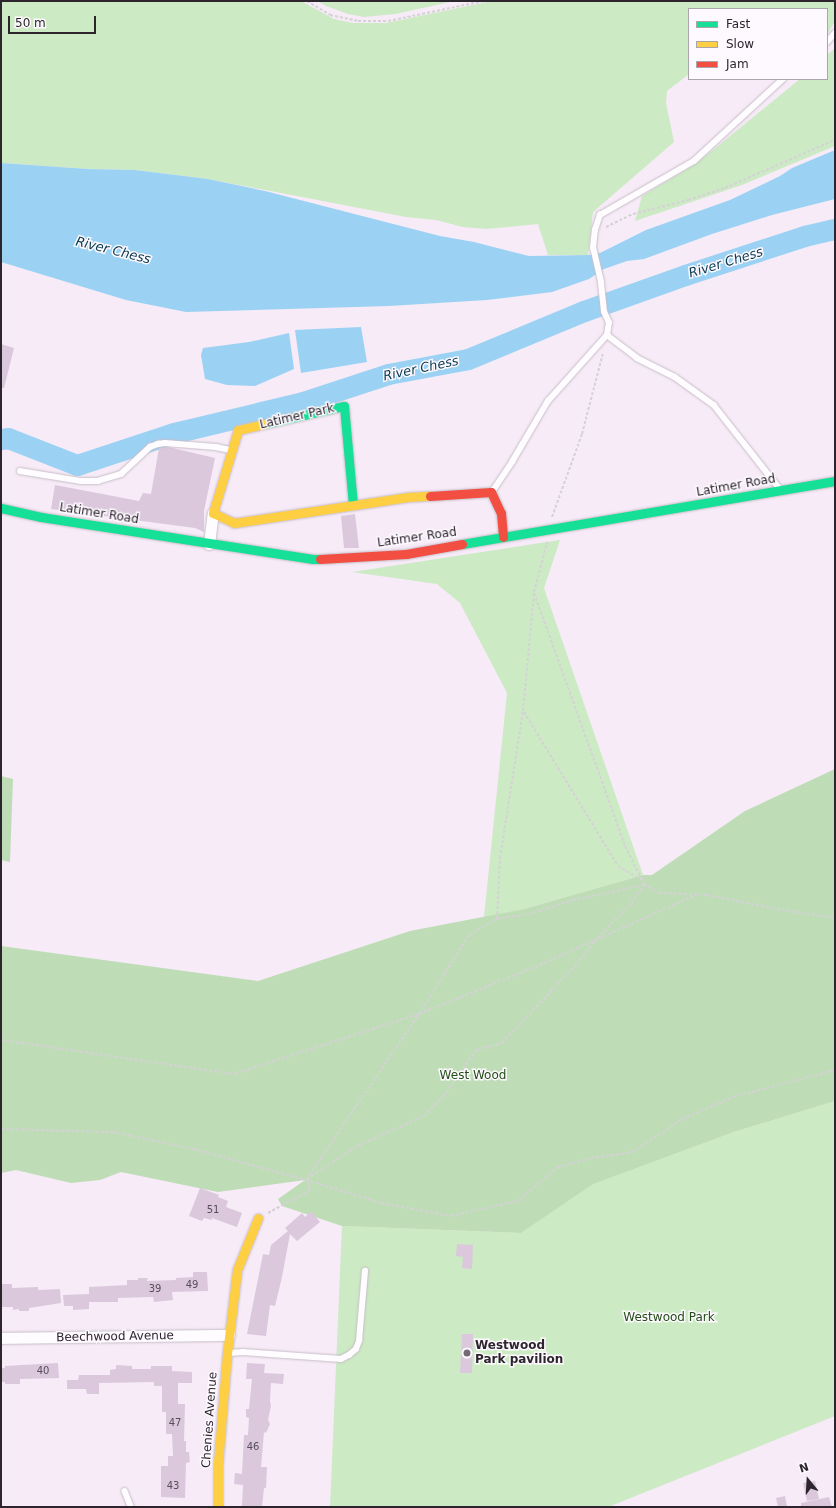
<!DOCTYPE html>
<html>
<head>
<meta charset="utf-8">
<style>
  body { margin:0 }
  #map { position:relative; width:836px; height:1508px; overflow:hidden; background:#f6ebf7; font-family:"DejaVu Sans",sans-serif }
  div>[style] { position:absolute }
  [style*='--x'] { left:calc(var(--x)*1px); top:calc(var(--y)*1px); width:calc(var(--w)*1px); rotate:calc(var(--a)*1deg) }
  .green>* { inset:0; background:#cceac3 }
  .forest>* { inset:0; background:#beddb6 }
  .water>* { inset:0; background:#9bd2f4 }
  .river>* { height:21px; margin:-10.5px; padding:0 10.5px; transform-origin:10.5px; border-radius:10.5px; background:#9bd2f4 }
  .building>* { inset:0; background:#dbc8dd }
  .path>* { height:2px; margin-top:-1px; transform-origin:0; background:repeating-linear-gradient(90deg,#d5d2d5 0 3px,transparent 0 5px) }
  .roads { filter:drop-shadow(0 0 1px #c7bec8) drop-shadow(0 0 1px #c7bec8) }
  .lane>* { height:5.5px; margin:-2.75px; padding:0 2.75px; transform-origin:2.75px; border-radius:2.75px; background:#fefcfe }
  .street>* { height:11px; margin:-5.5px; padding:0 5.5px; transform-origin:5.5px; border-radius:5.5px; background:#fefcfe }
  .fast>* { height:9px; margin:-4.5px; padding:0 4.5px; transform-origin:4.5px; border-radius:4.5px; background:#16e098 }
  .slow>* { height:9px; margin:-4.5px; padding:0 4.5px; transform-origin:4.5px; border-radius:4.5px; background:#ffcf43 }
  .jam>* { height:9px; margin:-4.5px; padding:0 4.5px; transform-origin:4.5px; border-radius:4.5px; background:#f24e42 }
  .dots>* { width:11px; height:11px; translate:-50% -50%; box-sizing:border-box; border:2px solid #fdf9fe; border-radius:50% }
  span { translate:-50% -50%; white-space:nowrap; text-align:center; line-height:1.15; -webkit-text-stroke:3px #fdf9fe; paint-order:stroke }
  .number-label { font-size:10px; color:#584e5a }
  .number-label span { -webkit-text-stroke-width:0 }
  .street-label { font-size:12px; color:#2d252e }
  .park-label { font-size:12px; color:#234d18 }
  .poi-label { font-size:12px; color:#2d252e; font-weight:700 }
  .left { translate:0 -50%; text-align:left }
  .water-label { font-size:13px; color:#073a50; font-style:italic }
  .frame { position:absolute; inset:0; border:2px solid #2d252e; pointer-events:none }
  .legend { position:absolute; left:688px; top:8px; width:140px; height:72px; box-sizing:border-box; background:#fdf9fe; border:1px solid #aaa4ab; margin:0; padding:5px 7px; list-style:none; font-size:12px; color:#2d252e }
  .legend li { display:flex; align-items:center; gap:8px; height:20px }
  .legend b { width:20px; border:1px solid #aaa4ab }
  .north { position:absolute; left:788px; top:1460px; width:40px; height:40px; -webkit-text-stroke:3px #fdf9fe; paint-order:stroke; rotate:342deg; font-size:11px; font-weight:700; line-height:16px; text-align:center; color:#2d252e }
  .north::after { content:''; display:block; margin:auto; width:14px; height:18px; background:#2d252e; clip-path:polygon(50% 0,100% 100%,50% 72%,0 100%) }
  .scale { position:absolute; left:8px; top:16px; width:88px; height:18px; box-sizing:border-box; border:2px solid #2d252e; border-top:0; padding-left:5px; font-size:12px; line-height:14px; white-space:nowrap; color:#2d252e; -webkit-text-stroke:3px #fdf9fe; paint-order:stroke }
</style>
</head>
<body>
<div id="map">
  <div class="green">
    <i style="clip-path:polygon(1px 1px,301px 1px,334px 19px,353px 23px,386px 23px,492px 1px,835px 1px,835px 21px,827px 35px,827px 9px,689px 9px,689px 74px,667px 91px,666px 103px,674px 142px,593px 212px,588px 255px,548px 255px,538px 224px,486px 229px,463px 227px,436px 220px,406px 217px,208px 179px,135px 170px,88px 169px,1px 163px)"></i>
    <i style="clip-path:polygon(318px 1px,455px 1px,395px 14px,364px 17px,348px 14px,326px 6px)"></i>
    <i style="clip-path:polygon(835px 48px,835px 146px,742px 185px,635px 221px,642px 196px,697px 163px,800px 79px,827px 79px,827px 55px)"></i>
    <i style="clip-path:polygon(560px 540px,544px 588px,643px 875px,524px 909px,484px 917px,507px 693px,460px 603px,437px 584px,352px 572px)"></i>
    <i style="clip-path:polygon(835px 1101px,835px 1416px,608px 1507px,330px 1507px,342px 1226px,521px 1233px,592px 1184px,734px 1132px)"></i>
  </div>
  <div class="forest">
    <i style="clip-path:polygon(835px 769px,835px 1101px,734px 1132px,593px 1184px,521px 1233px,342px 1226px,282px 1206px,278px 1199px,305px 1180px,218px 1192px,121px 1172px,100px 1180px,71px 1183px,16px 1170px,1px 1173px,1px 946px,258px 981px,410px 931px,524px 909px,643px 875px,652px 875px,745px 811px)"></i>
    <i style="clip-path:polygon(1px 776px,13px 779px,10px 862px,1px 860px)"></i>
  </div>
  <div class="water">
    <i style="clip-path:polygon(835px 150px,835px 199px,772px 215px,712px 234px,644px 259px,627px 261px,604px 269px,589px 279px,552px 292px,487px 300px,389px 306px,186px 312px,126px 300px,1px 262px,1px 163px,88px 169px,135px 170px,208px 179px,265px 191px,440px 236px,474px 242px,529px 256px,588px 255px,600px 253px,646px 230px,730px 200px,780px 176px,792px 168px)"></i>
    <i style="clip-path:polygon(361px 327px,367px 362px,301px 373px,295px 330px)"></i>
    <i style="clip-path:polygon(289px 333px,294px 369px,255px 386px,227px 385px,205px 379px,201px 355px,203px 348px,249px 342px)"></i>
  </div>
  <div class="river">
    <i style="--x:1;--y:439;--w:7;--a:-8"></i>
    <i style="--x:8;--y:438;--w:74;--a:21.4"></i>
    <i style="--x:77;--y:465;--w:102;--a:-18.3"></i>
    <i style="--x:174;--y:433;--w:133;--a:-13.5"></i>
    <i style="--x:303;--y:402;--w:89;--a:-18.2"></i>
    <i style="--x:388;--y:374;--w:81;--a:-10.6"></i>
    <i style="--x:468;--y:359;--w:126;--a:-22.5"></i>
    <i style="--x:584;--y:311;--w:107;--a:-19.6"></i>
    <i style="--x:685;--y:275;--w:125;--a:-18.1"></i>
    <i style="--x:804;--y:236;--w:32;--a:-13"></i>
  </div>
  <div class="building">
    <i style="clip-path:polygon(1px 344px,14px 348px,4px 388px,1px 388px)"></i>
    <i style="clip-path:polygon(168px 447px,215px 458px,204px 511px,204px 532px,195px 528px,51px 509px,55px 485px,139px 501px,143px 493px,151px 494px,159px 448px)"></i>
    <i style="clip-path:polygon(355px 514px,359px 548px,344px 548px,341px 516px)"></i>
    <i style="clip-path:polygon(200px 1188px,219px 1195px,218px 1197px,228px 1201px,226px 1207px,242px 1213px,237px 1227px,212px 1218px,212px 1220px,204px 1218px,202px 1221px,189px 1216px)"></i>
    <i style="clip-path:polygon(311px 1211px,320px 1222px,297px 1241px,290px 1234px,282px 1277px,275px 1306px,270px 1305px,266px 1336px,247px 1334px,263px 1254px,269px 1255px,271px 1245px,288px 1231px,285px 1228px,302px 1213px,305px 1217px)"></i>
    <i style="clip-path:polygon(457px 1244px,473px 1245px,472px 1269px,462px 1268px,463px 1257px,456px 1256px)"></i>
    <i style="clip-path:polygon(193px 1272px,207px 1272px,208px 1291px,172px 1292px,173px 1300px,154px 1302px,153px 1297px,118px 1298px,118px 1302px,89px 1302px,89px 1309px,73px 1310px,73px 1306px,64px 1306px,63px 1295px,89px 1294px,89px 1287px,127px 1285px,127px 1280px,138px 1280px,138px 1278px,148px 1278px,147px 1281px,176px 1280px,176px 1278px,193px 1277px)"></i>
    <i style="clip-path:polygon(2px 1284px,12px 1284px,12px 1288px,38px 1287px,38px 1290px,60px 1289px,61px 1303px,29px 1308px,29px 1311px,19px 1311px,19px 1309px,13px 1310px,13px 1307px,1px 1307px)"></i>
    <i style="clip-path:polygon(462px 1334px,473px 1334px,472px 1373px,460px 1373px)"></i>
    <i style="clip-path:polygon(58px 1363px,59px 1378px,20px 1379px,20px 1384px,5px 1384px,5px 1382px,1px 1382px,1px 1368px,5px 1368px,5px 1366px)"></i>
    <i style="clip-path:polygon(247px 1363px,265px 1364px,264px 1373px,284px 1374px,283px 1384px,271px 1383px,270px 1401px,271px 1406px,268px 1420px,270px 1424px,266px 1433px,264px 1432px,261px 1467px,267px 1467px,266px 1488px,264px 1488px,262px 1507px,242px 1507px,243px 1485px,234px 1484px,235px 1473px,242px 1474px,244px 1435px,248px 1435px,249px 1418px,246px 1417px,246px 1409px,249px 1409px,252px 1379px,246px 1379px)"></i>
    <i style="clip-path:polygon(116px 1365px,132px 1366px,132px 1369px,151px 1369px,151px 1366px,172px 1366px,172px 1371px,192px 1372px,192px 1383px,178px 1383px,178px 1404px,185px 1404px,184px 1441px,186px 1441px,186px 1452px,189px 1452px,190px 1462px,186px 1463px,185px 1498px,161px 1497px,161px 1466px,168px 1466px,168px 1456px,173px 1456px,172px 1434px,166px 1434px,166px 1412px,162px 1412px,162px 1386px,154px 1386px,154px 1382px,99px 1383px,99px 1394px,87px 1394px,86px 1389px,67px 1389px,67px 1380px,78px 1380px,79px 1375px,110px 1375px,110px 1370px,116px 1369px)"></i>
    <i style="clip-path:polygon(815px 1481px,819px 1499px,807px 1501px,803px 1483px)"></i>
    <i style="clip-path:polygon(785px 1496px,787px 1506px,778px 1507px,776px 1498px)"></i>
    <i style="clip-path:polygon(829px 1497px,832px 1507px,801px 1507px,801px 1503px)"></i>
  </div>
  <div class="path">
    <i style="--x:307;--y:1;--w:27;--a:31"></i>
    <i style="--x:330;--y:15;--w:29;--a:12"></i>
    <i style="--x:358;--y:21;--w:30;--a:0"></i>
    <i style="--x:388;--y:21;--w:98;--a:-11.8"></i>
    <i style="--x:606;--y:227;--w:30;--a:-26"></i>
    <i style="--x:633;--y:214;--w:57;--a:-14.3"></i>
    <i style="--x:688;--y:200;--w:39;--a:-18"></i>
    <i style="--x:725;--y:188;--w:120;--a:-23.6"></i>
    <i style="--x:552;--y:517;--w:88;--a:-70.1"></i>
    <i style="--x:582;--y:434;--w:84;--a:-75.5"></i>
    <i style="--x:534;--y:593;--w:269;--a:70.2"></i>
    <i style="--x:625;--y:846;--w:42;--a:63.4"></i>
    <i style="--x:644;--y:884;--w:17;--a:31"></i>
    <i style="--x:659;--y:893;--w:48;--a:2.4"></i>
    <i style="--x:707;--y:895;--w:71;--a:11.3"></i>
    <i style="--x:777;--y:909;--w:59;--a:8.8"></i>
    <i style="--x:524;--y:712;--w:180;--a:58.6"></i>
    <i style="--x:618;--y:866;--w:27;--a:31"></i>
    <i style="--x:497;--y:919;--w:36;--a:-9"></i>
    <i style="--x:533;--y:913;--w:42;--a:-18"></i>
    <i style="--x:573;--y:900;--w:72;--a:-12.1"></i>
    <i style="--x:1;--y:1040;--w:235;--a:8.3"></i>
    <i style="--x:234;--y:1074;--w:194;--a:-18"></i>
    <i style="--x:419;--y:1014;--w:125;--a:-22.1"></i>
    <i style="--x:535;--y:967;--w:176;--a:-24.1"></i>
    <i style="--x:1;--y:1129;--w:112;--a:1.5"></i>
    <i style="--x:113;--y:1132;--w:83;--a:11.9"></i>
    <i style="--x:194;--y:1149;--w:116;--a:15.5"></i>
    <i style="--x:306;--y:1180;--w:78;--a:17"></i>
    <i style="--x:381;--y:1203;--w:71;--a:10.5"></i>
    <i style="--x:451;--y:1216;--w:69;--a:-12.6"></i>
    <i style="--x:518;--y:1201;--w:52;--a:-40.4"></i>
    <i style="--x:558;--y:1167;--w:34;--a:-15"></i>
    <i style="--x:591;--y:1158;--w:42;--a:-8.1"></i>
    <i style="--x:633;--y:1152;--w:59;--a:-34"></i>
    <i style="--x:682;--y:1119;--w:56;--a:-23.3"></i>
    <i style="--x:733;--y:1097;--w:106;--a:-14.8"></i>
    <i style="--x:307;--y:1179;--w:62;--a:-33.2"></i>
    <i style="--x:359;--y:1145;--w:71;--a:-24"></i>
    <i style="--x:424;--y:1116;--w:27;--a:-45"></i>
    <i style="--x:443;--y:1097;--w:57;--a:-54.9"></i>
    <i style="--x:476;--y:1050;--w:27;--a:-15"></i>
    <i style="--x:502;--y:1043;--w:109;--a:-46.5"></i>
    <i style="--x:577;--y:964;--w:28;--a:-52"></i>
    <i style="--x:594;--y:942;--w:54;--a:-46.5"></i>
    <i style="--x:631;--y:903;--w:22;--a:-54"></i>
    <i style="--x:306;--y:1180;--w:201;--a:-55.8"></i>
    <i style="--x:419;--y:1014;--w:93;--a:-57.7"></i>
    <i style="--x:469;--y:935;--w:32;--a:-30"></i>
    <i style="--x:497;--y:919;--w:61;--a:-87.2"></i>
    <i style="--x:500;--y:858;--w:149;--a:-81.1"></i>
    <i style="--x:523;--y:711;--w:120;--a:-84.7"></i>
    <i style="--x:534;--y:592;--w:52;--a:-75.4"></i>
    <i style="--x:268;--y:1213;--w:48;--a:-28.7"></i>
    <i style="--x:310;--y:1190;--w:10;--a:-107"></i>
  </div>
  <div class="roads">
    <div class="lane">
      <i style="--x:827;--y:42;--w:12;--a:-48"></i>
      <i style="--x:607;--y:335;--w:38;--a:37"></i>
      <i style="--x:637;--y:358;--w:42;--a:26.6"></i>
      <i style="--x:675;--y:377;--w:48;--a:35.7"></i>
      <i style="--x:714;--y:405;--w:107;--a:51.8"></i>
      <i style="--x:20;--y:471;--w:62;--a:9.3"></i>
      <i style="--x:81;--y:481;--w:17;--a:0"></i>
      <i style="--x:98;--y:481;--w:24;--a:-17"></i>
      <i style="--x:121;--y:474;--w:40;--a:-43"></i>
      <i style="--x:150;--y:447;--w:9;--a:-21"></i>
      <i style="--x:158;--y:444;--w:7;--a:-8"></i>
      <i style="--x:165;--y:443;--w:51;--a:4.5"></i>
      <i style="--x:216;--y:447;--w:14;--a:12"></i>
      <i style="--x:492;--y:492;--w:36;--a:-56"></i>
      <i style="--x:512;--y:462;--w:71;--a:-59.5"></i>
      <i style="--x:548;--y:401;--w:89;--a:-48.2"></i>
      <i style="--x:607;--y:335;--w:12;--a:-81"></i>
      <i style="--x:609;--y:323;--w:12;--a:-114"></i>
      <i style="--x:604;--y:312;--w:30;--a:-96"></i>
      <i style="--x:601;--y:282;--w:35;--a:-103"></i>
      <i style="--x:593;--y:248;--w:18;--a:-84"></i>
      <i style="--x:595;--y:230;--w:16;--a:-72"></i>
      <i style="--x:600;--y:215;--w:108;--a:-29.9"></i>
      <i style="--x:694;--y:161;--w:121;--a:-42.7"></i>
      <i style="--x:229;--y:1353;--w:14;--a:-4"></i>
      <i style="--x:243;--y:1352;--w:98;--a:4.1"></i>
      <i style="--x:341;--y:1359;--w:9;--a:-27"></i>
      <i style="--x:349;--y:1355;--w:9;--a:-41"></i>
      <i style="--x:356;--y:1349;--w:9;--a:-69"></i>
      <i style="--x:359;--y:1341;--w:70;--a:-85.1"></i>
      <i style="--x:125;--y:1491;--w:17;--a:69"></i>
    </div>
    <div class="street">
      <i style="--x:209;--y:544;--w:31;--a:-83"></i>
      <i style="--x:1;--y:1338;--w:228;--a:-0.8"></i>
    </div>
    <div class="fast">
      <i style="--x:264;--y:424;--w:82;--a:-12.7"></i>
      <i style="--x:344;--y:406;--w:99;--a:84.8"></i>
      <i style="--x:1;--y:508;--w:41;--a:12.7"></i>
      <i style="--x:41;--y:517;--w:275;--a:8.8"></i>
      <i style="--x:313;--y:559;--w:7;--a:0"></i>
      <i style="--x:462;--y:544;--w:378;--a:-9.6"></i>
    </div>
    <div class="slow">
      <i style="--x:264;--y:424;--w:27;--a:167"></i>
      <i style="--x:238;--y:430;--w:87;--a:106.8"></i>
      <i style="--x:213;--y:513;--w:23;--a:25"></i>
      <i style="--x:234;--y:523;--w:176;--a:-8.5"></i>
      <i style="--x:408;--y:497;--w:22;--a:-3"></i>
      <i style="--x:218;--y:1507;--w:44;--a:-90"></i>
      <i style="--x:218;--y:1463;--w:109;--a:-85.3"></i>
      <i style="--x:227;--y:1354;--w:85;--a:-83.2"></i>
      <i style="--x:237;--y:1270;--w:56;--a:-68"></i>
    </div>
    <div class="jam">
      <i style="--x:430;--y:496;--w:61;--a:-3.8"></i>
      <i style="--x:491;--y:492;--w:23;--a:65"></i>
      <i style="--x:501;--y:513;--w:24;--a:85"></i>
      <i style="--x:320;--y:559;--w:86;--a:-3.3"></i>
      <i style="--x:406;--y:554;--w:57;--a:-10.1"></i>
    </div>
  </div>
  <div class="dots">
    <i style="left:467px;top:1353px;background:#736a74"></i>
  </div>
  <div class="number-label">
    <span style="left:213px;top:1210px">51</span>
    <span style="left:192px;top:1285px">49</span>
    <span style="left:155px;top:1289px">39</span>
    <span style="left:43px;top:1371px">40</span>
    <span style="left:175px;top:1423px">47</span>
    <span style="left:253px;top:1447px">46</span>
    <span style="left:173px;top:1486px">43</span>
  </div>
  <div class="street-label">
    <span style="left:297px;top:417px;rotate:-13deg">Latimer Park</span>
    <span style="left:736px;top:486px;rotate:-10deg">Latimer Road</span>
    <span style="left:99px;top:514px;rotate:9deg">Latimer Road</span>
    <span style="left:417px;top:538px;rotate:-8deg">Latimer Road</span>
    <span style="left:115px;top:1337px;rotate:-1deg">Beechwood Avenue</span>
    <span style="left:210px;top:1420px;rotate:-86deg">Chenies Avenue</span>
  </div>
  <div class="park-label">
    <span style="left:473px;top:1076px">West Wood</span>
    <span style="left:669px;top:1318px">Westwood Park</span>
  </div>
  <div class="poi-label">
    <span class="left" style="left:475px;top:1353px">Westwood<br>Park pavilion</span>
  </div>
  <div class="water-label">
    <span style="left:113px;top:251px;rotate:14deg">River Chess</span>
    <span style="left:726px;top:263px;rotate:-17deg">River Chess</span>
    <span style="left:421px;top:369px;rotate:-12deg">River Chess</span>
  </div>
  <div class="frame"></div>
  <ul class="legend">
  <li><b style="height:5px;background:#16e098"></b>Fast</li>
  <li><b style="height:5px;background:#ffcf43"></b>Slow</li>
  <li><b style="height:5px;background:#f24e42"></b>Jam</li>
  </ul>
  <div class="north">N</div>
  <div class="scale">50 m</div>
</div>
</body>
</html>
